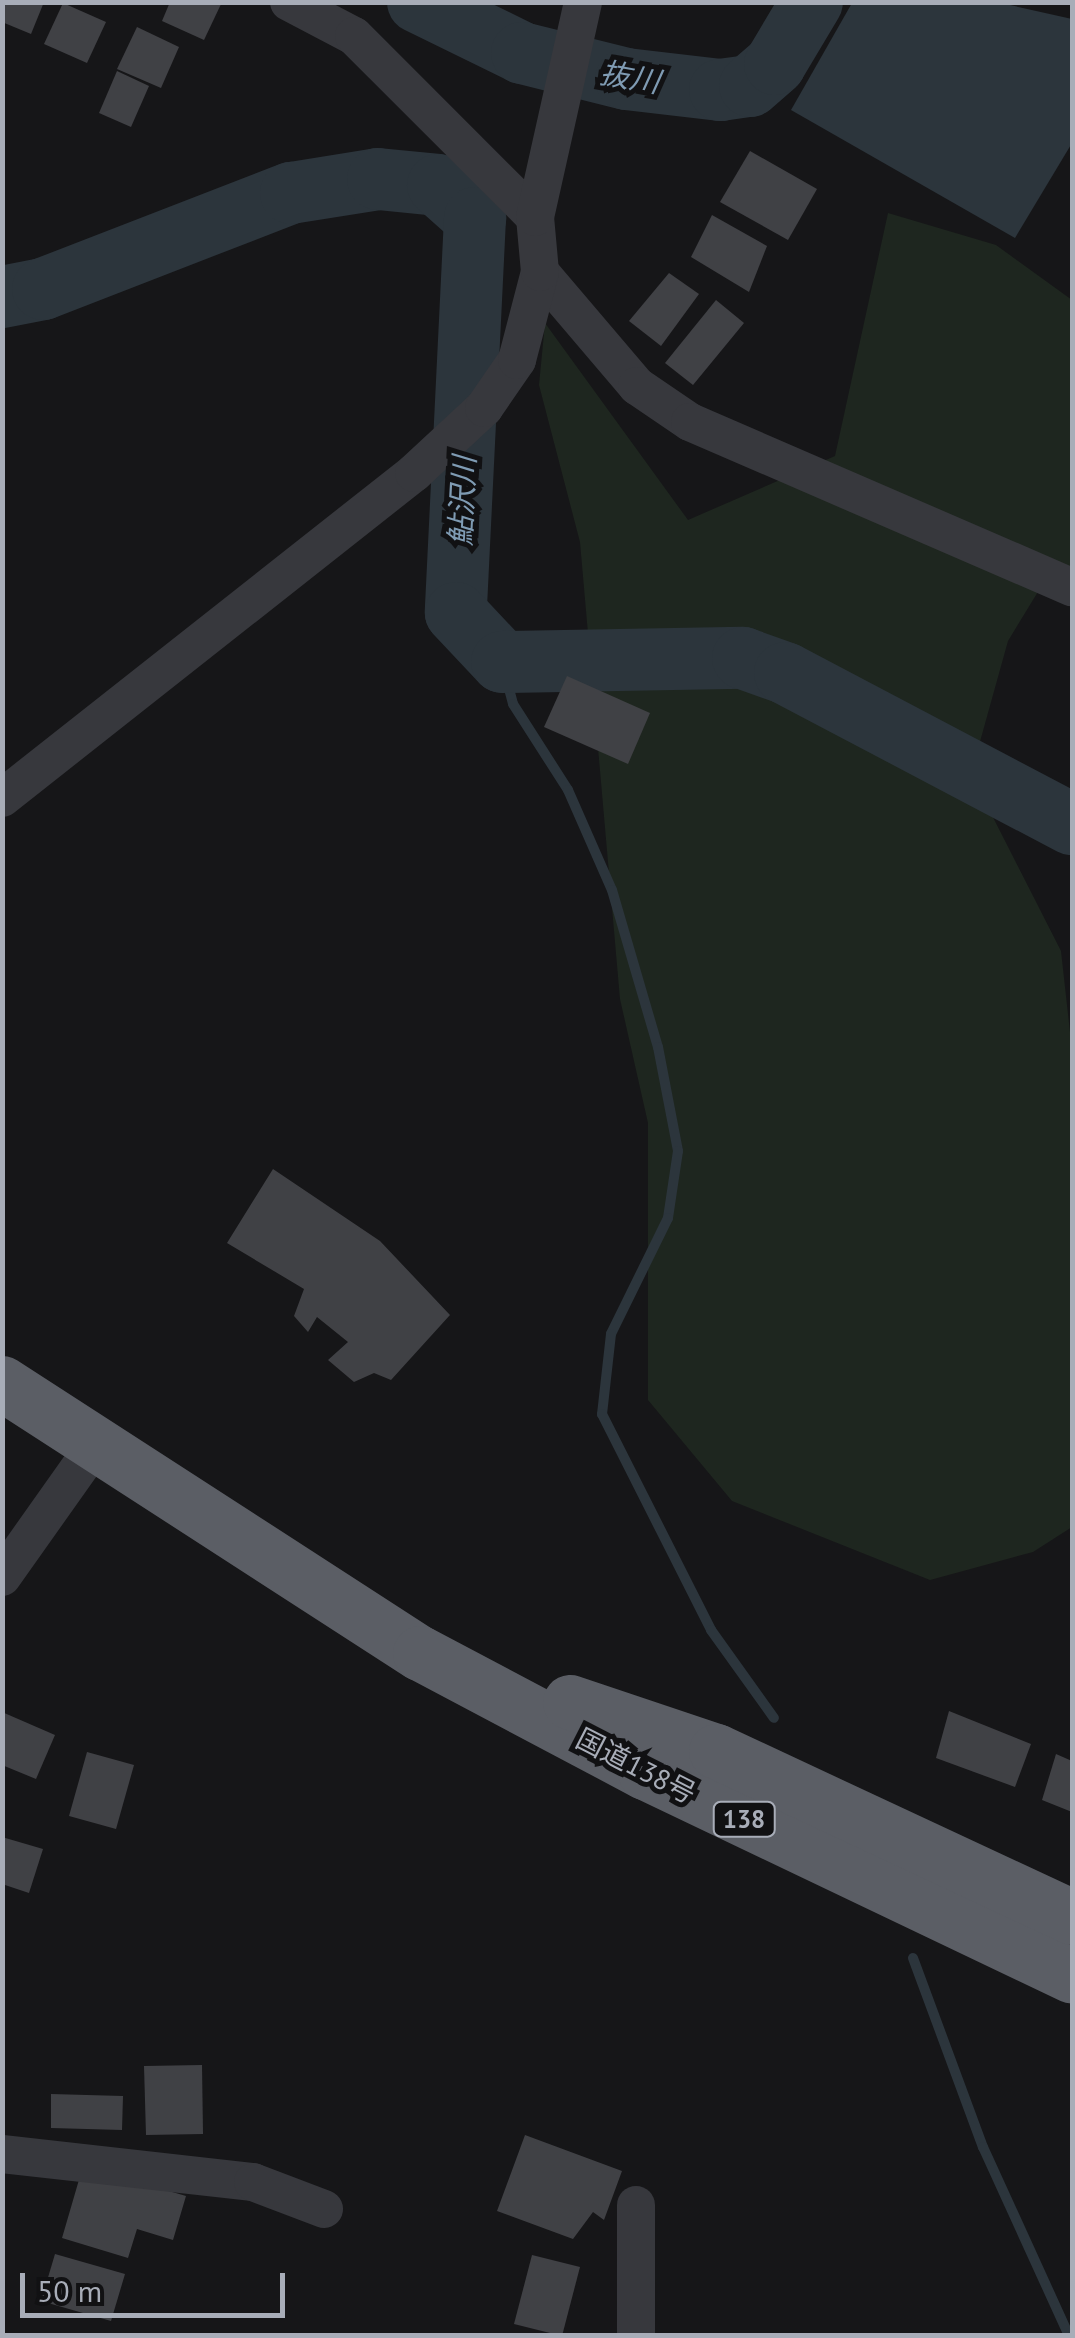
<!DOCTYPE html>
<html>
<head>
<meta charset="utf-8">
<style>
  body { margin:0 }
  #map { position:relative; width:1075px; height:2338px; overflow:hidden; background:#161618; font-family:"PT Sans","Noto Sans JP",sans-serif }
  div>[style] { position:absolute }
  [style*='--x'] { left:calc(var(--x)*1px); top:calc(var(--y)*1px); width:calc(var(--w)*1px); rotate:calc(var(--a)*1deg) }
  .green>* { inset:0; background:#1e261f }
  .water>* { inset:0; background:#2c353c }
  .stream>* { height:10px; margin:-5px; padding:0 5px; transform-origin:5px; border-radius:5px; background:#2c353c }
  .river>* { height:62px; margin:-31px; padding:0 31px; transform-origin:31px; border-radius:31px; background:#2c353c }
  .building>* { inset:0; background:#404145 }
  .minor>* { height:38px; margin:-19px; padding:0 19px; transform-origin:19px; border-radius:19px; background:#37383d }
  .trunk>* { height:55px; margin:-27.5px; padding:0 27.5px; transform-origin:27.5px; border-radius:27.5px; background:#5b5e65 }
  span { translate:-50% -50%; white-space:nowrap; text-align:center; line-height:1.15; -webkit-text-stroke:10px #111113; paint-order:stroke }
  .shield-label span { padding:2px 8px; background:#111113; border:2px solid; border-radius:8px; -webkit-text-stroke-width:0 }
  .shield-label { font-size:25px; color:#a8adb8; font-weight:700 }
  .street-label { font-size:28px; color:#a8adb8 }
  .water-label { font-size:30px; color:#7f9bb3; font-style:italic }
  .frame { position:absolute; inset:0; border:5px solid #a8adb8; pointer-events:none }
  .scale { position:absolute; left:20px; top:2273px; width:265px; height:45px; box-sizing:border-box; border:5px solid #a8adb8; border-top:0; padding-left:12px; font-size:30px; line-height:35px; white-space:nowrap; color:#a8adb8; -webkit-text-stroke:8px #111113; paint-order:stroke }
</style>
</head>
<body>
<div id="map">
  <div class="green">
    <i style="clip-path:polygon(888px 213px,996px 245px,1072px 300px,1072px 578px,1047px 577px,1008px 641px,971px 774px,1061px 951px,1072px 1050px,1072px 1527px,1033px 1552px,930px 1580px,732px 1501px,648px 1400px,648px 1123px,620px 999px,580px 542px,539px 385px,545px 323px,688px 520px,835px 456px)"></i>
  </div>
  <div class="water">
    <i style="clip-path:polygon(852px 3px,1001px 3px,1072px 19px,1072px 143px,1015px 238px,791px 110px)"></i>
  </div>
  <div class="stream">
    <i style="--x:502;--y:662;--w:43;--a:75.3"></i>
    <i style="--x:513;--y:704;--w:102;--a:57.4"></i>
    <i style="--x:568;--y:790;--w:109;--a:66.3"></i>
    <i style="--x:612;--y:890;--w:164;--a:73.7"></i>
    <i style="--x:658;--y:1047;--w:106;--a:79.1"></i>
    <i style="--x:678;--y:1151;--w:68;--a:98.5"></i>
    <i style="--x:668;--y:1218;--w:129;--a:116.2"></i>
    <i style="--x:611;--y:1334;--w:81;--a:96.4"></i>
    <i style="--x:602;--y:1414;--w:242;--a:63.2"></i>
    <i style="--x:711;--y:1630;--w:108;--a:54.4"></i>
    <i style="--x:913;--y:1958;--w:202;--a:69.7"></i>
    <i style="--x:983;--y:2147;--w:208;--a:65.5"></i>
  </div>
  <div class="river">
    <i style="--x:418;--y:2;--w:116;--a:26.1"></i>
    <i style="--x:522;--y:53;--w:107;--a:14"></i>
    <i style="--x:626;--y:79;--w:95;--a:6.7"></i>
    <i style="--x:720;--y:90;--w:30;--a:-8"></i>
    <i style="--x:750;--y:86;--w:33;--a:-41"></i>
    <i style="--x:775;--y:64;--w:72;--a:-59.2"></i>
    <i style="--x:2;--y:297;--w:42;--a:-11"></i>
    <i style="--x:43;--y:289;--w:266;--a:-21.2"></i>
    <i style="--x:291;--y:193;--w:88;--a:-9.1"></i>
    <i style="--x:378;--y:179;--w:60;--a:5.7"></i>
    <i style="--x:438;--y:185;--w:50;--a:41.7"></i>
    <i style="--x:475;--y:218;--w:395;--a:92.8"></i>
    <i style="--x:456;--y:613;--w:67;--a:46.8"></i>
    <i style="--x:502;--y:662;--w:241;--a:-1"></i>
    <i style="--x:743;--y:658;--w:45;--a:19.7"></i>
    <i style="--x:785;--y:673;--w:324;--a:27.8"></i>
  </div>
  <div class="building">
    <i style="clip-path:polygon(2px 2px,44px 2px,31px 34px,2px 22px)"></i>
    <i style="clip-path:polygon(170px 2px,222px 2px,204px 40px,162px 21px)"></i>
    <i style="clip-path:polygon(63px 3px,106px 22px,87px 63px,44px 44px)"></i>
    <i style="clip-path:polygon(137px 27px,179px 47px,161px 88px,117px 69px)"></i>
    <i style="clip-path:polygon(117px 71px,149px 86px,131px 127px,99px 113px)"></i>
    <i style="clip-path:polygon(750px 151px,817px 189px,788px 240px,720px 202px)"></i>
    <i style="clip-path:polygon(712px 215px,767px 246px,749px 292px,691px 257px)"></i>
    <i style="clip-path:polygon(669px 273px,699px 294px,661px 346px,629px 321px)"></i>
    <i style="clip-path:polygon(716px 300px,744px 323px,693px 385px,665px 363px)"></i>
    <i style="clip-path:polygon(567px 676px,650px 713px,628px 764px,544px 727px)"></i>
    <i style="clip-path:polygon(273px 1169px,380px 1241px,450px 1315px,391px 1380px,374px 1373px,354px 1382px,328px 1360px,348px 1342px,317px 1317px,308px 1332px,294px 1316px,304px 1289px,227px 1243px)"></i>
    <i style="clip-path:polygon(949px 1711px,1031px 1744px,1015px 1787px,936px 1758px)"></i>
    <i style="clip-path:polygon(2px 1712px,55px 1735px,36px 1779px,2px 1765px)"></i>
    <i style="clip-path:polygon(87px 1752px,134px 1765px,116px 1829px,69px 1816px)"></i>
    <i style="clip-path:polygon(1056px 1754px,1072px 1761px,1072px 1812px,1042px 1800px)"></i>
    <i style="clip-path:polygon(2px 1837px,43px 1849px,29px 1893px,2px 1884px)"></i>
    <i style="clip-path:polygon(202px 2065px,203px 2134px,146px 2135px,144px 2066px)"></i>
    <i style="clip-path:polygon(51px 2094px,123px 2096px,122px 2130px,51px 2128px)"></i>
    <i style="clip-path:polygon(525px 2135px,622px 2171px,604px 2220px,593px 2212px,573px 2239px,497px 2211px)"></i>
    <i style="clip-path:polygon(83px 2166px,186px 2196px,173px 2240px,137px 2229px,128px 2258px,62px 2238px)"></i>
    <i style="clip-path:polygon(55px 2254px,125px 2274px,111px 2321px,41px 2301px)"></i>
    <i style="clip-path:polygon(532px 2255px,580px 2267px,562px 2336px,514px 2324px)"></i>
  </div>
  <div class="minor">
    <i style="--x:289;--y:2;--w:73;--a:27.6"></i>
    <i style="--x:354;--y:36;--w:256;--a:45"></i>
    <i style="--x:540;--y:272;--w:150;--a:49.6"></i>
    <i style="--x:637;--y:386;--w:64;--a:34.2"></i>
    <i style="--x:690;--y:422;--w:416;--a:23.4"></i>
    <i style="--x:2;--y:798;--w:525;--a:-38.27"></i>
    <i style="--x:414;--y:473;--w:96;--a:-42.9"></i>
    <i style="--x:484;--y:408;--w:58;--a:-55.5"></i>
    <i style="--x:517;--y:360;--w:91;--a:-75.4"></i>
    <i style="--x:540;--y:272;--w:55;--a:-95.2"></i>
    <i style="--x:535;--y:217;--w:220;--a:-77.4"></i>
    <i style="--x:2;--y:1577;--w:159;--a:-54.7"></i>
    <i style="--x:2;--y:2154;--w:253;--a:6.4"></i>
    <i style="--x:253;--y:2182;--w:76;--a:20.8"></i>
    <i style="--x:636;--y:2205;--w:131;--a:90"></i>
  </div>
  <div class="trunk">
    <i style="--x:2;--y:1383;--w:498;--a:32.9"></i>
    <i style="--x:420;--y:1653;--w:255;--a:27.9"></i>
    <i style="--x:645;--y:1772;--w:473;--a:25.5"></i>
    <i style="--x:570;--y:1702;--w:154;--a:18.6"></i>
    <i style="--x:716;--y:1751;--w:393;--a:25"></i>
  </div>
  <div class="shield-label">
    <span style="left:744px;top:1819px">138</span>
  </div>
  <div class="street-label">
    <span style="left:636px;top:1766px;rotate:27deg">国道138号</span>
  </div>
  <div class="water-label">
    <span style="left:630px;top:77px;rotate:10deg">抜川</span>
    <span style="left:462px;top:501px;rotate:-87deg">鮎沢川</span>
  </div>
  <div class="frame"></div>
  <div class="scale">50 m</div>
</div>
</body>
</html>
